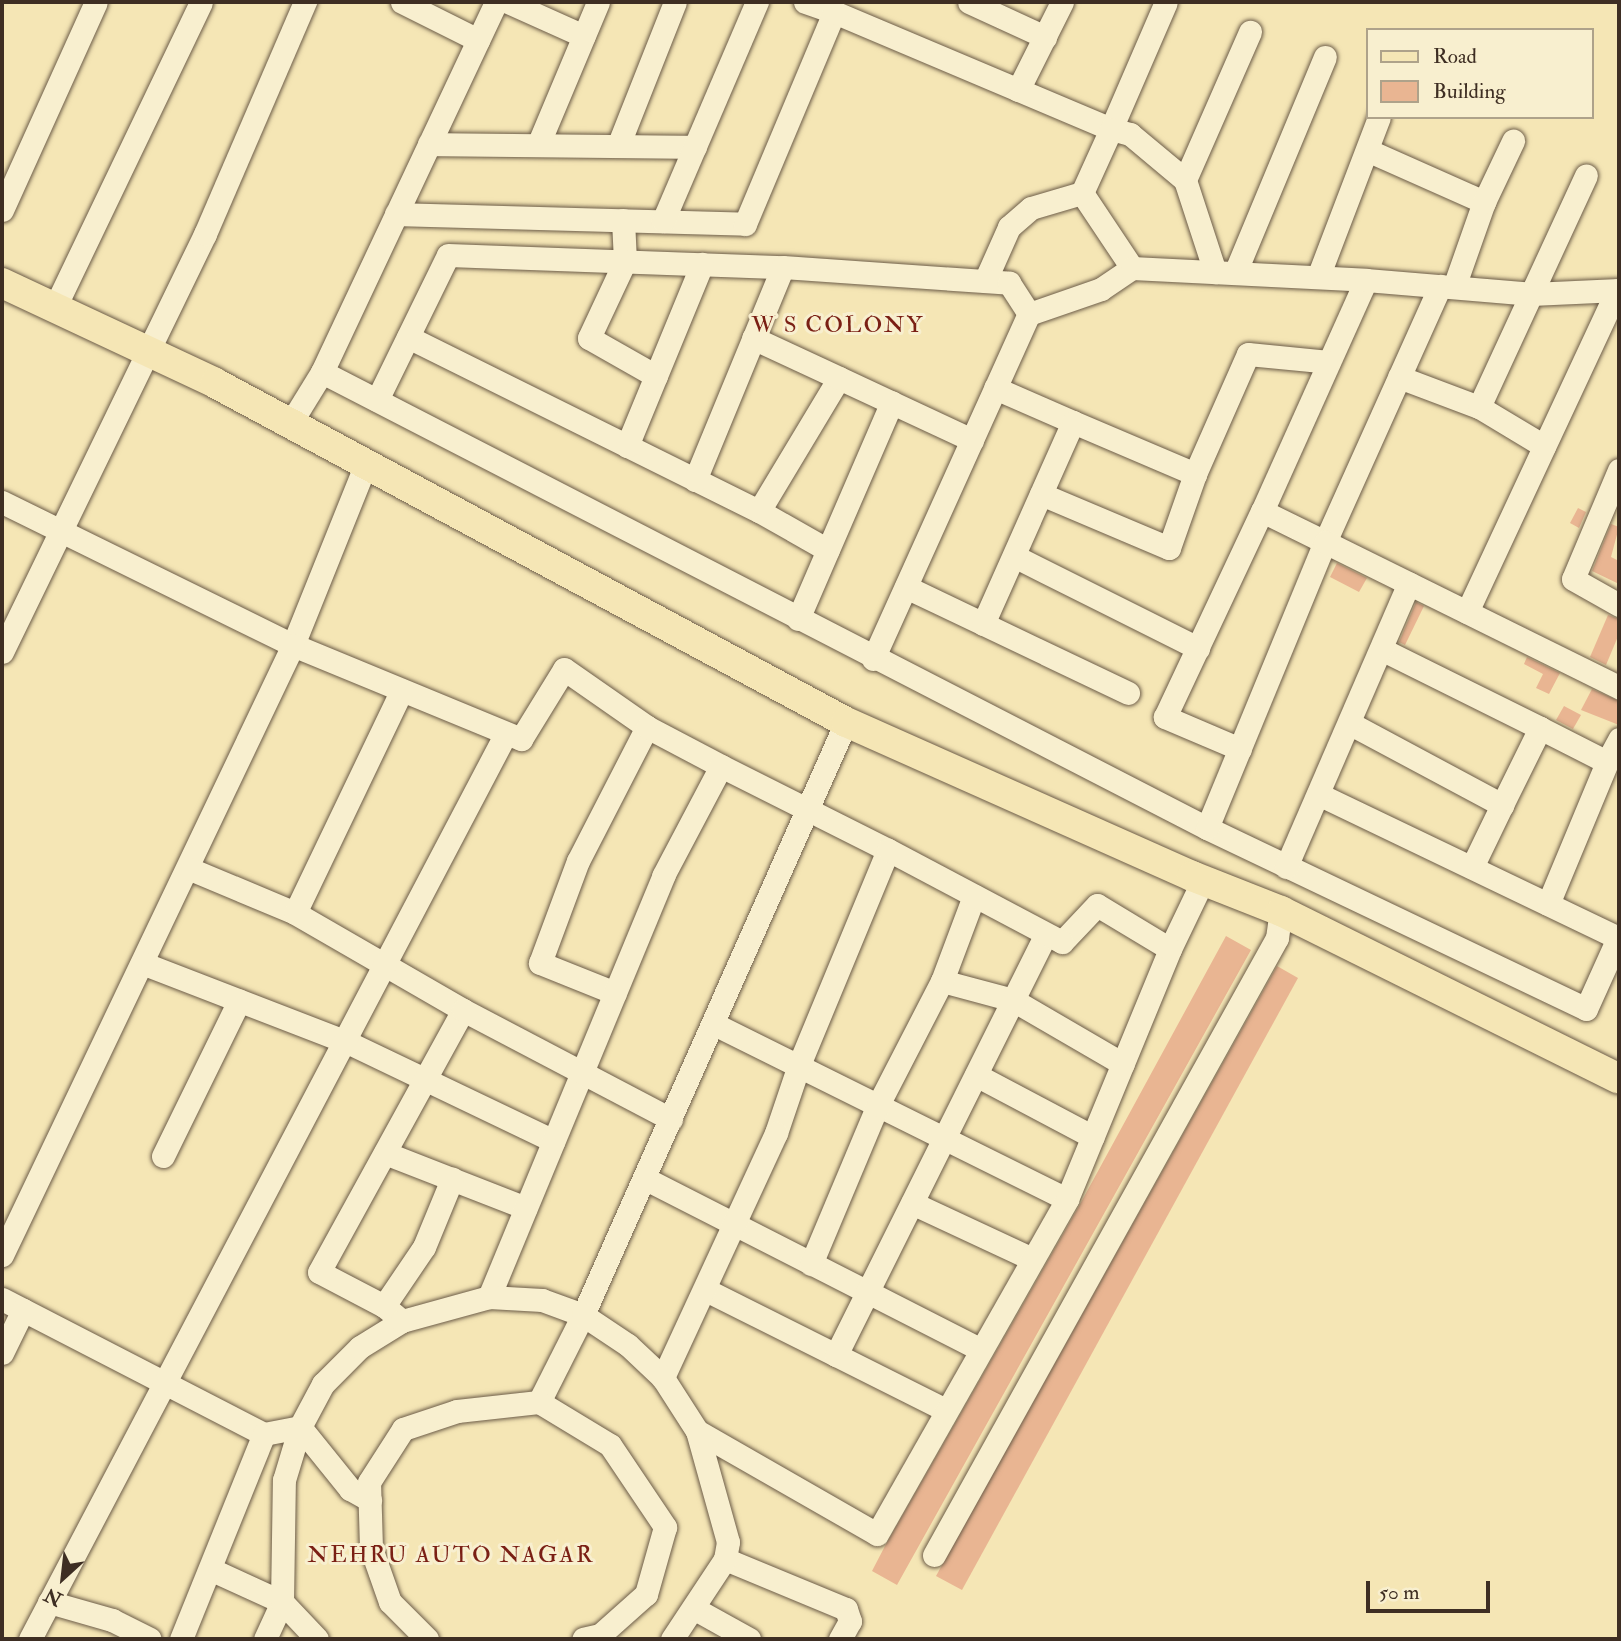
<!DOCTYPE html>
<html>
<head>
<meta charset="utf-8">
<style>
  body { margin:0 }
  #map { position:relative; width:1621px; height:1641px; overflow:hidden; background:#f5e6b5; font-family:"IM FELL Double Pica",serif }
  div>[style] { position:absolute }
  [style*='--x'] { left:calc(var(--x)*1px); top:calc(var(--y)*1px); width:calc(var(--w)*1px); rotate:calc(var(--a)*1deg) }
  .building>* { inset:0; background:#e9b592 }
  .roads { filter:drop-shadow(0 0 2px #6c5c48) drop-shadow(0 0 2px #6c5c48) }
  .minor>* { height:23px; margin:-11.5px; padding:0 11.5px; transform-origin:11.5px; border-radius:11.5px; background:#f8efcf }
  .major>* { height:30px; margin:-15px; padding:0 15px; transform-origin:15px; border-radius:15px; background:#f5e6b5 }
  span { translate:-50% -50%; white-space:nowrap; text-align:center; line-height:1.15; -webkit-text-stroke:6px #f8efcf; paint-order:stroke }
  .neighbourhood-label { font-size:23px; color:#7a1f14; letter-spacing:2px }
  .frame { position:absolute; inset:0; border:4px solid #3e2e23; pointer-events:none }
  .legend { position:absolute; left:1366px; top:28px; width:228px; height:91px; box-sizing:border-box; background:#f8efcf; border:2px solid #aea28a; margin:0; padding:9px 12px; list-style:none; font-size:21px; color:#3e2e23 }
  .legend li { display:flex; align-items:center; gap:14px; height:35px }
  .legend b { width:35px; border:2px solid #aea28a }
  .north { position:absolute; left:28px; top:1543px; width:70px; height:70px; -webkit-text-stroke:5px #f8efcf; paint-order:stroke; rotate:207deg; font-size:19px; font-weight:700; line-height:28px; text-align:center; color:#3e2e23 }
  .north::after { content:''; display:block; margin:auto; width:24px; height:32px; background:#3e2e23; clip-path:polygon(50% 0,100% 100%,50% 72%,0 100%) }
  .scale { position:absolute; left:1366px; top:1581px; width:124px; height:32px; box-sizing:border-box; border:4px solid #3e2e23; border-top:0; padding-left:9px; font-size:21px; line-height:24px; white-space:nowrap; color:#3e2e23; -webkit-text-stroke:5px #f8efcf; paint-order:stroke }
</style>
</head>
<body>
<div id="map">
  <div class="building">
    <i style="clip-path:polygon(1578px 508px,1586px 512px,1579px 528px,1570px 523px)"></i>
    <i style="clip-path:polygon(1611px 524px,1619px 527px,1611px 557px,1619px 561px,1619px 584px,1592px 571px)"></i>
    <i style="clip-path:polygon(1337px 563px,1367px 578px,1359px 592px,1330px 577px)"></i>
    <i style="clip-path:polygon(1416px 602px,1424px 606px,1405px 645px,1399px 642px)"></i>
    <i style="clip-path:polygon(1608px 615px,1619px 619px,1619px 634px,1606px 665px,1590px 657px)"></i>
    <i style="clip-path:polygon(1527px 657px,1560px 673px,1549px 694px,1536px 688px,1543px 674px,1524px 664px)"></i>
    <i style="clip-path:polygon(1592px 689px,1619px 701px,1619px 725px,1581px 710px)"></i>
    <i style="clip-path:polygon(1564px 706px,1581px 715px,1573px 729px,1556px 720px)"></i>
    <i style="clip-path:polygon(1226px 936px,1251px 950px,897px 1585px,872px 1571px,885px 1546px,1079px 1206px)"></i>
    <i style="clip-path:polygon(1277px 966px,1298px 978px,962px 1590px,936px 1576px)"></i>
  </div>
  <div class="roads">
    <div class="minor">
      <i style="--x:402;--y:2;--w:85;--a:26.6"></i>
      <i style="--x:508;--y:2;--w:83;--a:24.1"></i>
      <i style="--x:805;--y:2;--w:31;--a:19"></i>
      <i style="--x:969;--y:2;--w:84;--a:24.7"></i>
      <i style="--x:1018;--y:90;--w:98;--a:-63.4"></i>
      <i style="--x:429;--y:144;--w:266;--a:0.6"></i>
      <i style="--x:538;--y:145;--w:155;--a:-67.2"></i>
      <i style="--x:618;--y:146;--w:155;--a:-68.4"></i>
      <i style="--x:1369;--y:151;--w:126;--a:23.9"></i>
      <i style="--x:1185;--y:180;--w:162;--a:-66.3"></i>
      <i style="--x:1082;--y:193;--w:90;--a:56.3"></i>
      <i style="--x:2;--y:210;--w:228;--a:-65.7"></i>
      <i style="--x:396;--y:214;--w:349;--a:1.6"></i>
      <i style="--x:745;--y:224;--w:230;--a:-67.2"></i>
      <i style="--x:834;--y:12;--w:301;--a:22.9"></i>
      <i style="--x:1111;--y:129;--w:138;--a:-66.6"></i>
      <i style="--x:623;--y:220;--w:41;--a:87.2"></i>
      <i style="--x:625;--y:261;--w:85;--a:115.1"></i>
      <i style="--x:589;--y:338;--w:77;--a:29.6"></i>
      <i style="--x:663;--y:221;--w:238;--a:-66.8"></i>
      <i style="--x:1235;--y:273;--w:234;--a:-67.4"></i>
      <i style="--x:1318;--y:277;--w:171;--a:-69.1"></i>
      <i style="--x:1366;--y:280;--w:253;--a:114.2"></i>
      <i style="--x:1262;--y:511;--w:70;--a:26.2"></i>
      <i style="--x:1325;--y:542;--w:281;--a:-65.8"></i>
      <i style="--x:985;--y:281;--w:59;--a:-66"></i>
      <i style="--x:1009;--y:227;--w:29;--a:-41"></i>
      <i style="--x:1031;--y:208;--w:53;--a:-16.4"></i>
      <i style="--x:1082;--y:193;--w:70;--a:-65.6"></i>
      <i style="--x:1111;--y:129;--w:20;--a:15"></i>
      <i style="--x:1130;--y:134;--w:72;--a:39.9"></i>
      <i style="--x:1185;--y:180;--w:97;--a:71.9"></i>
      <i style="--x:1454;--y:287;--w:90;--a:-70.6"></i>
      <i style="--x:1484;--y:202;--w:68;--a:-64.6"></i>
      <i style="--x:55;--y:307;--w:338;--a:-64.4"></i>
      <i style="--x:408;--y:337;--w:392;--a:26.4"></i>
      <i style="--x:759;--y:511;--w:155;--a:-59"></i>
      <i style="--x:839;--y:378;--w:147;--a:25"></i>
      <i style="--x:753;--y:338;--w:95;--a:24.9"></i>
      <i style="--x:322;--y:372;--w:409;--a:-64.8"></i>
      <i style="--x:1399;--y:377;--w:85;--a:20.6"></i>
      <i style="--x:1479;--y:407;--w:76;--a:31"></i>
      <i style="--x:995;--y:388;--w:85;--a:23.6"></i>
      <i style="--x:377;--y:400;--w:161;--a:-63.9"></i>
      <i style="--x:448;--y:255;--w:335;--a:2.1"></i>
      <i style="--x:783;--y:267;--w:227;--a:4"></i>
      <i style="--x:1009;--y:283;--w:37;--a:57"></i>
      <i style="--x:1479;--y:407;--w:255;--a:-65.2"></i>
      <i style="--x:290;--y:424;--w:61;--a:-58.4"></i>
      <i style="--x:322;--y:372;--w:996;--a:27.26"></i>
      <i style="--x:1207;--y:828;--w:420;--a:25.5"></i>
      <i style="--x:1586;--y:1009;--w:80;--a:-65.7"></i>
      <i style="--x:627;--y:446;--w:197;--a:-67.6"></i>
      <i style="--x:365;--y:466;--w:193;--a:111.9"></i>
      <i style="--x:293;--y:645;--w:247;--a:22.4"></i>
      <i style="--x:521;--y:739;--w:82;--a:-58.4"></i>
      <i style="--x:564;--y:669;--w:101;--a:34.9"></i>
      <i style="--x:1619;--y:470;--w:118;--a:112.9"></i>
      <i style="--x:1573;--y:579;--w:53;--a:29.5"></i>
      <i style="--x:695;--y:480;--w:230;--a:-67.6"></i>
      <i style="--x:1041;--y:494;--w:139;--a:22.9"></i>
      <i style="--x:1169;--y:548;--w:78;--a:-70.6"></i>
      <i style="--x:2;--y:502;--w:324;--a:26.2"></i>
      <i style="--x:293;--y:645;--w:676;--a:115.5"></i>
      <i style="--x:759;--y:511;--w:79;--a:29.5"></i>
      <i style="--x:1014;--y:556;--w:206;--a:26.6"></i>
      <i style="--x:906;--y:587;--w:246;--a:25.5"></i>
      <i style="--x:1467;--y:612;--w:355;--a:-65"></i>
      <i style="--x:798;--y:619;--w:236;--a:-66.6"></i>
      <i style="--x:983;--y:624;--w:221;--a:-66"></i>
      <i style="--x:1073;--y:422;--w:133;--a:23.1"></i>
      <i style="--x:1195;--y:474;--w:131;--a:-66.2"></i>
      <i style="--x:1248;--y:354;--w:81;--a:5.6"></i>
      <i style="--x:1381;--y:649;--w:178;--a:26.4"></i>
      <i style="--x:2;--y:652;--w:465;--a:-64.1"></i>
      <i style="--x:205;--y:234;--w:253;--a:-66.7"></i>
      <i style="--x:873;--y:659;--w:379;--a:-65.7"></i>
      <i style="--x:1029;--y:314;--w:76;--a:-19.1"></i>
      <i style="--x:1101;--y:289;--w:37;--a:-34"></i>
      <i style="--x:1132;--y:268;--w:234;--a:2.9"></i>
      <i style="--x:1366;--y:280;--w:166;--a:4.8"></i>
      <i style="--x:1531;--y:294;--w:88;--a:-2.6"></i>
      <i style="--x:1349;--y:723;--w:174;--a:28.2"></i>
      <i style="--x:1502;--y:805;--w:69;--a:115.8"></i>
      <i style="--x:1240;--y:749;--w:82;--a:-156.9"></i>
      <i style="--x:1165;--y:717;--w:228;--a:-64.8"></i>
      <i style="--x:1318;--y:794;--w:334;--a:25.6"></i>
      <i style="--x:1502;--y:805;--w:86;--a:-63.7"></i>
      <i style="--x:1540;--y:728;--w:75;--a:26.9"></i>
      <i style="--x:1607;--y:762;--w:26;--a:-62"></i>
      <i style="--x:1207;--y:828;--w:309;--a:-67.6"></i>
      <i style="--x:1325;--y:542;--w:328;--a:26.3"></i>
      <i style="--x:1286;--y:867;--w:309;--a:-66.6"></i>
      <i style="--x:190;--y:869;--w:114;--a:22.7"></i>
      <i style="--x:295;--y:913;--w:194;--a:30"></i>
      <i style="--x:1548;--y:904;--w:154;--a:-67.4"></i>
      <i style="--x:295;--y:913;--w:247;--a:-64.4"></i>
      <i style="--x:1170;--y:949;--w:76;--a:-64.4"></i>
      <i style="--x:142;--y:963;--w:220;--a:21.1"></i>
      <i style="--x:347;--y:1042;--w:229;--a:25.6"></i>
      <i style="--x:942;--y:981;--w:73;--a:15"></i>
      <i style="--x:1013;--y:1000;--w:127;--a:30.2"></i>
      <i style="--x:615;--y:993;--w:81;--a:-158.2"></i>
      <i style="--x:540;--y:963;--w:109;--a:-69.6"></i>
      <i style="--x:578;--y:861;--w:151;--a:-62.8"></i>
      <i style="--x:647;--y:727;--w:84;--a:27.8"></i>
      <i style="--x:714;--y:1024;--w:394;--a:26.4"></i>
      <i style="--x:976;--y:1075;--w:132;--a:27.9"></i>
      <i style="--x:385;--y:1153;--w:151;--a:21.3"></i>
      <i style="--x:163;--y:1156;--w:173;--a:-63.9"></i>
      <i style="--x:644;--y:1178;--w:377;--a:27"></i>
      <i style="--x:912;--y:1203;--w:132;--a:25"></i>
      <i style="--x:811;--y:1264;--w:173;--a:-67.2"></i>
      <i style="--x:878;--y:1105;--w:140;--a:-62.7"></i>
      <i style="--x:942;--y:981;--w:91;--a:-69.4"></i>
      <i style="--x:706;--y:1290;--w:145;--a:26.6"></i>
      <i style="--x:836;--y:1355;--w:470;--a:-63.5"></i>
      <i style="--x:489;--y:1297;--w:456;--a:-67.5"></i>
      <i style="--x:663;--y:876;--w:124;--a:-62.2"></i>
      <i style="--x:721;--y:766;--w:187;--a:26.7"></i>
      <i style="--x:888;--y:850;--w:233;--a:112.5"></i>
      <i style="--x:799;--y:1065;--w:72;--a:108.7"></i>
      <i style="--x:776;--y:1133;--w:270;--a:114.8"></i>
      <i style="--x:2;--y:1299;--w:295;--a:27.3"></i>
      <i style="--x:264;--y:1434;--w:37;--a:-11"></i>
      <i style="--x:300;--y:1427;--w:80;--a:51.1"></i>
      <i style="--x:350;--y:1489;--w:23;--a:29"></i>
      <i style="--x:384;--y:1306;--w:71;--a:-55.9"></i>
      <i style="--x:424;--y:1247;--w:74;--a:-67.6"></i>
      <i style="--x:402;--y:1321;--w:23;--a:-140"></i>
      <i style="--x:384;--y:1306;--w:73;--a:-152.4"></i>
      <i style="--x:319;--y:1272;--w:299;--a:-61.2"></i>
      <i style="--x:463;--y:1010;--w:235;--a:27.7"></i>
      <i style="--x:2;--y:1353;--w:48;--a:-64"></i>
      <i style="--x:836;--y:1355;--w:121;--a:26.6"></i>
      <i style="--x:539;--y:1402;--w:97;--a:-63.2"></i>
      <i style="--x:583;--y:1315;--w:649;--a:-66.08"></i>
      <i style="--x:697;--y:1431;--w:207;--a:29.8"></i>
      <i style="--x:877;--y:1534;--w:385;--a:-60.4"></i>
      <i style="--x:1067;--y:1199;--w:270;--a:-67.6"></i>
      <i style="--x:1170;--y:949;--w:85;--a:-148.9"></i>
      <i style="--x:1097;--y:905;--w:51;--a:133.4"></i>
      <i style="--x:1062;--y:942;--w:197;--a:-152.1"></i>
      <i style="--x:934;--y:1555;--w:706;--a:-60.93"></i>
      <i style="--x:1277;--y:938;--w:27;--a:-82"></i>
      <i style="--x:725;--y:1559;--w:131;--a:22.5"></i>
      <i style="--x:846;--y:1609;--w:13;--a:72"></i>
      <i style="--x:850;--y:1621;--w:21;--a:119"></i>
      <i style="--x:210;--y:1569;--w:79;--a:24.6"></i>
      <i style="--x:282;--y:1602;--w:41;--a:114.7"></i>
      <i style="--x:49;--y:1602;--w:66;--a:15.9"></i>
      <i style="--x:112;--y:1620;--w:42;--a:26.6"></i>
      <i style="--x:695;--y:1609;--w:62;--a:29.1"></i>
      <i style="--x:30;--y:1639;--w:1023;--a:-62.28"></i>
      <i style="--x:181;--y:1639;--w:221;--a:-68"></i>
      <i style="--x:317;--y:1639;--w:51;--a:-133.4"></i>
      <i style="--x:282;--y:1602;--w:122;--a:-89.1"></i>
      <i style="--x:284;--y:1480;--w:55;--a:-73.2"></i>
      <i style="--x:300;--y:1427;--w:49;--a:-61.9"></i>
      <i style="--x:323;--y:1384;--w:52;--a:-45"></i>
      <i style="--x:360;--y:1347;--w:49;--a:-31.8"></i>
      <i style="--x:402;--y:1321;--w:90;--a:-15.4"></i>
      <i style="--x:489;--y:1297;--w:53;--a:3.2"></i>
      <i style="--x:542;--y:1300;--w:44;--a:20.1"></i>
      <i style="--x:583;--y:1315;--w:54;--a:33.7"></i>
      <i style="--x:628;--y:1345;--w:48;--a:43.3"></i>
      <i style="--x:663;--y:1378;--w:63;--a:57.3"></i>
      <i style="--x:697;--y:1431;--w:115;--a:74.4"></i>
      <i style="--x:728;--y:1542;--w:17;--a:100"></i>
      <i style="--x:725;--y:1559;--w:96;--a:123.5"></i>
      <i style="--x:427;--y:1639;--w:52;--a:-135"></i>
      <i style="--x:390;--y:1602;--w:57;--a:-109.4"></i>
      <i style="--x:371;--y:1548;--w:66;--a:-91.7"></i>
      <i style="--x:369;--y:1482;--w:63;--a:-57.3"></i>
      <i style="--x:403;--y:1429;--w:57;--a:-18.4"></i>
      <i style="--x:457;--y:1411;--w:82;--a:-6.3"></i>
      <i style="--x:539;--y:1402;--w:83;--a:31.2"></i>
      <i style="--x:610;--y:1445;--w:99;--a:56.1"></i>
      <i style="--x:665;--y:1527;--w:70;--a:105.8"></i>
      <i style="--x:646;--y:1594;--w:62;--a:138.3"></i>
      <i style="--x:600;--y:1635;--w:17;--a:167"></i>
    </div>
    <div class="major">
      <i style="--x:2;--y:283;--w:235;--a:25.1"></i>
      <i style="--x:215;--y:383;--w:716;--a:28.25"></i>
      <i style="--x:846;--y:722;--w:379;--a:24"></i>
      <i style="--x:1192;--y:876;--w:96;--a:21.5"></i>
      <i style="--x:1281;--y:911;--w:377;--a:26.4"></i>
    </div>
  </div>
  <div class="neighbourhood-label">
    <span style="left:838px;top:325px">W S COLONY</span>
    <span style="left:451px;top:1555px">NEHRU AUTO NAGAR</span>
  </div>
  <div class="frame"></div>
  <ul class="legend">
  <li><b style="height:9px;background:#f5e6b5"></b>Road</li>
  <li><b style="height:19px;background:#e9b592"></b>Building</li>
  </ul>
  <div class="north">N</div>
  <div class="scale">50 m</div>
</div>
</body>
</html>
